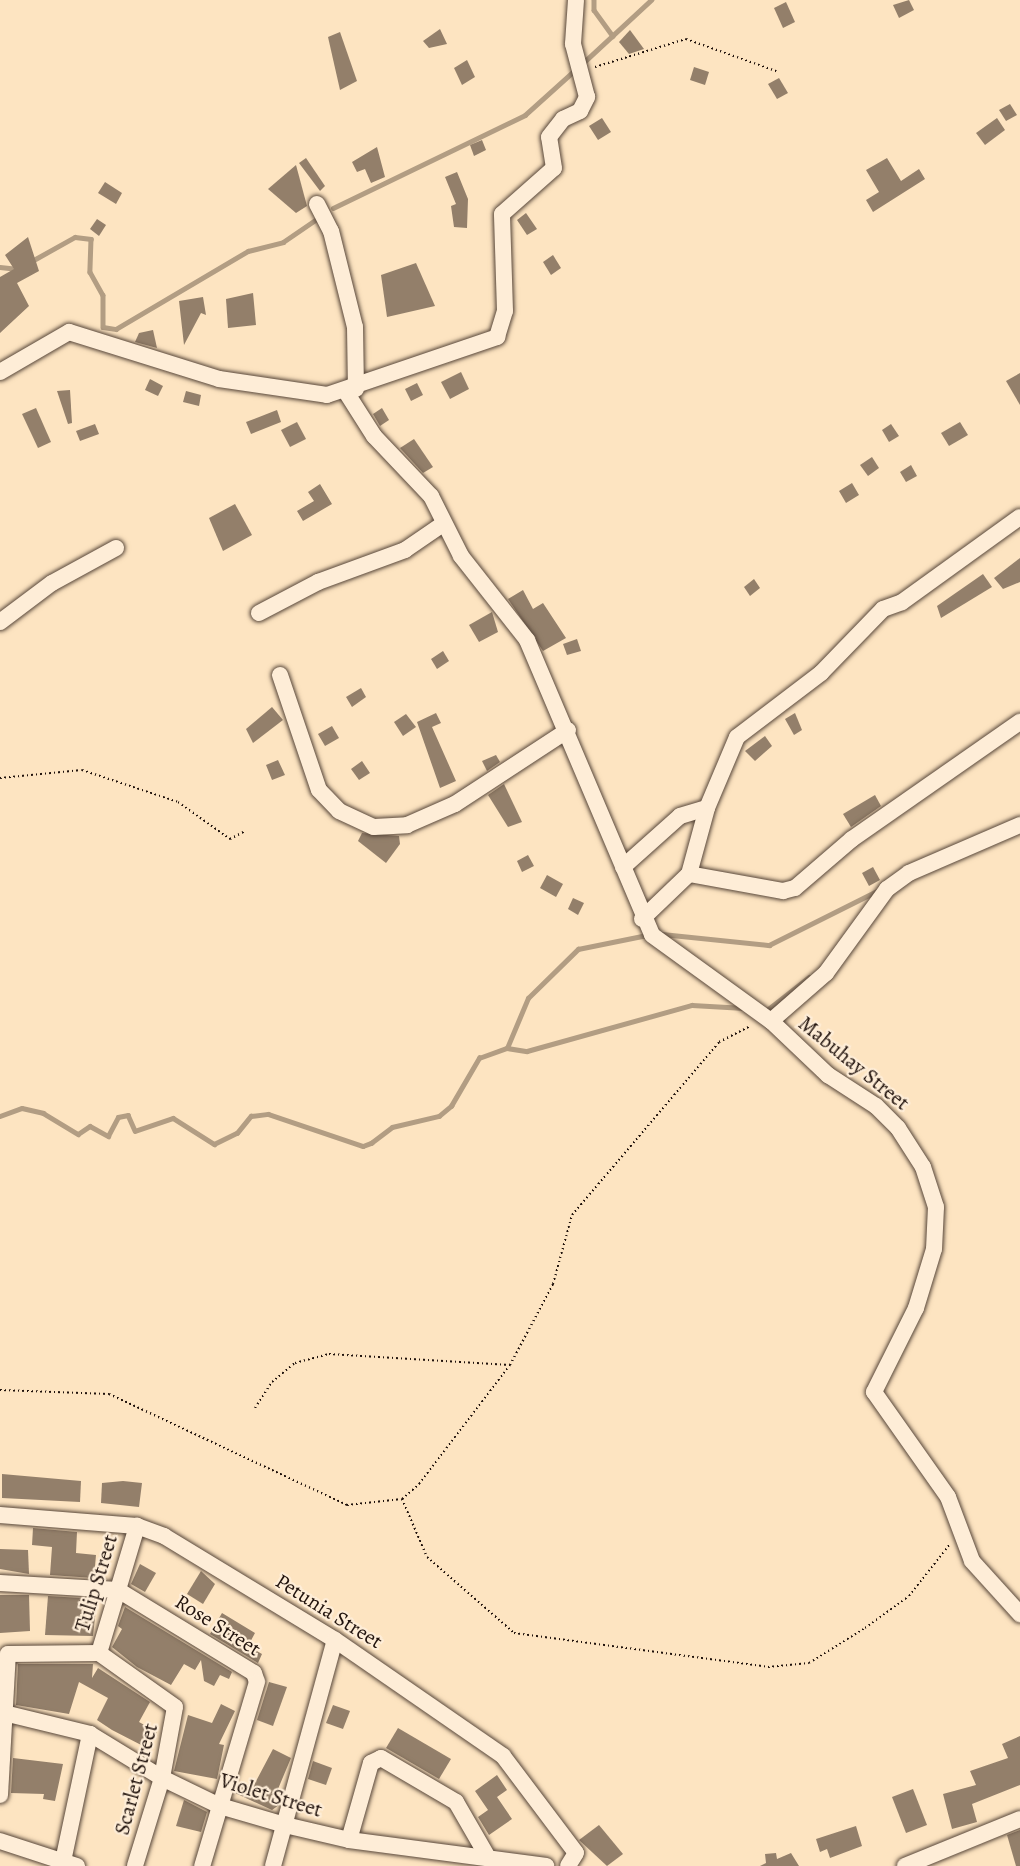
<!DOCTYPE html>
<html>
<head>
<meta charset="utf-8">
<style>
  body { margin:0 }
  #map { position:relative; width:1020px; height:1866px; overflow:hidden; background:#fde4c1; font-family:Alegreya,serif }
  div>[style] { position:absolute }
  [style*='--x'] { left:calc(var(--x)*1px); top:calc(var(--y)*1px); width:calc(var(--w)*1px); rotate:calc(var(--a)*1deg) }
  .stream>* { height:4.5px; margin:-2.25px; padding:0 2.25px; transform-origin:2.25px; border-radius:2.25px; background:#b29d83 }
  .building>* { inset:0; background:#937f6a }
  .path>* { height:2px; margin-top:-1px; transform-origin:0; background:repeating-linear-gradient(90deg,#20120c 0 1.5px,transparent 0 4.5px) }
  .roads { filter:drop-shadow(0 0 2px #574639) drop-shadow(0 0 2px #574639) }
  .minor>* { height:16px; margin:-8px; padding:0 8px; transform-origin:8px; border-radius:8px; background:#feedd7 }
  span { translate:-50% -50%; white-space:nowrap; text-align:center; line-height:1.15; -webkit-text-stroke:4.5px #feedd7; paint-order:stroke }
  .street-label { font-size:21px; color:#20120c }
</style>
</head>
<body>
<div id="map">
  <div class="stream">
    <i style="--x:594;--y:0;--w:10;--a:90"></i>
    <i style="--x:594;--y:10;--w:32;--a:54"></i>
    <i style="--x:583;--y:63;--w:93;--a:-42.8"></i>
    <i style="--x:333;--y:208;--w:213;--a:-25.8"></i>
    <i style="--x:525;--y:115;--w:69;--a:-42"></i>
    <i style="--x:30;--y:262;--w:51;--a:-29.1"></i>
    <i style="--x:75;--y:237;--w:16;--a:7"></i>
    <i style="--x:91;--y:239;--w:33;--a:92"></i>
    <i style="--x:90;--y:272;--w:26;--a:61"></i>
    <i style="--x:103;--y:295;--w:32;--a:90"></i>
    <i style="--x:103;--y:327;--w:13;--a:9"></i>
    <i style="--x:116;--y:329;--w:153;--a:-30.6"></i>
    <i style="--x:248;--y:251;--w:36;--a:-14"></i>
    <i style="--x:283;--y:242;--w:42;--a:-34.4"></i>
    <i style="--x:0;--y:267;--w:18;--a:6"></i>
    <i style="--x:662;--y:934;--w:108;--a:5.9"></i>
    <i style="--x:769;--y:945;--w:123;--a:-26.6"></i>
    <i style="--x:767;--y:1010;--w:53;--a:-38.2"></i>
    <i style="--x:507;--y:1048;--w:20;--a:9"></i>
    <i style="--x:527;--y:1051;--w:171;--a:-15.6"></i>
    <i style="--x:692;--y:1005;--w:52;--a:3.3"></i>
    <i style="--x:0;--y:1116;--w:23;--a:-20"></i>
    <i style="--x:22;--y:1108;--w:22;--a:13"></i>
    <i style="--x:43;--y:1113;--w:41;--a:31"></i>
    <i style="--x:78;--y:1134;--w:14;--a:-34"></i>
    <i style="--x:90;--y:1126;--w:21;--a:29"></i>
    <i style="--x:108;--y:1136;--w:21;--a:-62"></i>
    <i style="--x:118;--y:1117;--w:10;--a:-11"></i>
    <i style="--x:128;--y:1115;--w:17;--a:66"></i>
    <i style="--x:135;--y:1131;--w:40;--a:-18.9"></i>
    <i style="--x:173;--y:1118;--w:49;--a:32.4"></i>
    <i style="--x:214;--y:1144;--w:25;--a:-26"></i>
    <i style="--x:237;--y:1133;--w:22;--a:-51"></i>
    <i style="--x:251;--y:1116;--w:17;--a:-7"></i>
    <i style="--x:268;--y:1114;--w:100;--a:18.6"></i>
    <i style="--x:363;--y:1146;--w:9;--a:-21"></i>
    <i style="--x:371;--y:1143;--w:26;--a:-37"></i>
    <i style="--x:392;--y:1127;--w:48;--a:-13.2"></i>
    <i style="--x:439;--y:1116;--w:16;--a:-40"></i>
    <i style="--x:451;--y:1106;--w:56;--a:-59.7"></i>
    <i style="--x:479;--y:1058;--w:30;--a:-20"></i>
    <i style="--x:507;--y:1048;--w:54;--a:-67.2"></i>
    <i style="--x:528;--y:998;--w:70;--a:-44.4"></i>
    <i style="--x:578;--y:949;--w:70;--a:-11.5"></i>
  </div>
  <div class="building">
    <i style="clip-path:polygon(909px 0,914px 10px,899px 18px,893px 5px)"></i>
    <i style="clip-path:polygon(786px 2px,795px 22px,783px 28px,774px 8px)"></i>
    <i style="clip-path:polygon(440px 29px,447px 44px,429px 48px,423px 41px)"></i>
    <i style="clip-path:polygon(630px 30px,644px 49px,629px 54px,619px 42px)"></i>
    <i style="clip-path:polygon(340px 32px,357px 81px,340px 90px,328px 37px)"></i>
    <i style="clip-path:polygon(467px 60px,475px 77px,462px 85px,454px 68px)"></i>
    <i style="clip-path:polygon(694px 67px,709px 72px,705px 85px,690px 80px)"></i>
    <i style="clip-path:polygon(779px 78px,788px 93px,777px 99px,768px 84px)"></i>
    <i style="clip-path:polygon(1010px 104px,1017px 115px,1006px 121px,999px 110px)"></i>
    <i style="clip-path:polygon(602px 118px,611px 132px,598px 140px,589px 126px)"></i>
    <i style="clip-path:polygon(997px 118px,1005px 130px,985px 145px,976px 133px)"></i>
    <i style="clip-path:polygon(482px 140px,486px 150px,474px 156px,470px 145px)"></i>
    <i style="clip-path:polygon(377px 147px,385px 177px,371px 183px,365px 169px,357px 172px,352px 162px)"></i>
    <i style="clip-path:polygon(306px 158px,325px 186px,320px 191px,299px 163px)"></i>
    <i style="clip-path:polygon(887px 158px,901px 181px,919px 169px,925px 179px,873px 212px,866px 200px,879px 192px,866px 170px)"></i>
    <i style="clip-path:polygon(296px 165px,307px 206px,296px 213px,268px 189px)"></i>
    <i style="clip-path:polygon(457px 172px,468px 199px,467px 228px,454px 227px,451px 206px,456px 204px,445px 177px)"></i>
    <i style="clip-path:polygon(105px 182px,122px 193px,116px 204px,98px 193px)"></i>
    <i style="clip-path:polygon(526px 213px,537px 229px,527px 235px,517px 220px)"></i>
    <i style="clip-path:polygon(97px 219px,106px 225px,99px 236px,90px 229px)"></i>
    <i style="clip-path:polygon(28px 237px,39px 271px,17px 283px,29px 306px,0 333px,0 277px,14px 269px,5px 255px)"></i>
    <i style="clip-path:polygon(553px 255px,561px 268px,551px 275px,543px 262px)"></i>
    <i style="clip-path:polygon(416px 263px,435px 306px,387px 317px,381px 275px)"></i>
    <i style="clip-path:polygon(253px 293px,256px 325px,228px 328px,226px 299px)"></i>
    <i style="clip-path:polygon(203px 297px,206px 315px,201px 313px,184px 345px,179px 301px)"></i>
    <i style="clip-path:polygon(153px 330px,157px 348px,135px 342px,139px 333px)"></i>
    <i style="clip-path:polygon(461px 372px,469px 389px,450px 399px,441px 382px)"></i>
    <i style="clip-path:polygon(1020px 373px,1020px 405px,1006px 381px)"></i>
    <i style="clip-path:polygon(150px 379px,163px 386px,158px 396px,145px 390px)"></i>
    <i style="clip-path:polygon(417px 383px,423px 395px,411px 401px,405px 389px)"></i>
    <i style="clip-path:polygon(70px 390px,72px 423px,68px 424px,57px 391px)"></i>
    <i style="clip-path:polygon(186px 391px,201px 395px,199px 406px,183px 402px)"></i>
    <i style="clip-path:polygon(36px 408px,51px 442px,38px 448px,22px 414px)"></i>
    <i style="clip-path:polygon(382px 408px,389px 420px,380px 426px,373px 414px)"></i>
    <i style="clip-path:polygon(277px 410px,281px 422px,251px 434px,246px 422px)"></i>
    <i style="clip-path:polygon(297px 422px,306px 439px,290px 447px,281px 430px)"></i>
    <i style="clip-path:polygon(960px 422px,968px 435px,949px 446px,941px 433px)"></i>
    <i style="clip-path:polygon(95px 424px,99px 434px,80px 441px,76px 431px)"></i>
    <i style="clip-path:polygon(891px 424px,899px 436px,889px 442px,882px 430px)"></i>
    <i style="clip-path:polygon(414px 439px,433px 467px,423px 473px,400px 448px)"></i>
    <i style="clip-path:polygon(872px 457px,879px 468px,868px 476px,860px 465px)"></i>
    <i style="clip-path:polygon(911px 465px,917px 476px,906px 482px,900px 472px)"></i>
    <i style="clip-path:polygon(852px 483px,859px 495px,846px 503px,839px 491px)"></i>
    <i style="clip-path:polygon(320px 484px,332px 504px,303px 521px,297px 511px,314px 501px,308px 492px)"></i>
    <i style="clip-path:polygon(235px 504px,252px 535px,223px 551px,209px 518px)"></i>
    <i style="clip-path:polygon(1020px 558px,1020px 582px,1003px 589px,994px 578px)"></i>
    <i style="clip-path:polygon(983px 574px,992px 587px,941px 618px,937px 606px)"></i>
    <i style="clip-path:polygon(754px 579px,760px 588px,750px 596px,744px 587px)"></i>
    <i style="clip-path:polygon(523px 590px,533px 609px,543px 603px,566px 638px,543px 651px,508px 599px)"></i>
    <i style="clip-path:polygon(492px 612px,498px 632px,479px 642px,469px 625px)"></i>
    <i style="clip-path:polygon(577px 639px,581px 651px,567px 655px,563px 644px)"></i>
    <i style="clip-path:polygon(443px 651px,449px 661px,437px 669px,431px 659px)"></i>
    <i style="clip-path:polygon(361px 688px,366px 697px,352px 707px,346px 697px)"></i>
    <i style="clip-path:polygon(272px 707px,283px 720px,253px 743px,246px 729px)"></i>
    <i style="clip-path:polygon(436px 713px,441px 723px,432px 727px,456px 781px,440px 788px,417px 722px)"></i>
    <i style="clip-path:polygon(795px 713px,802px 730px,794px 735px,785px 719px)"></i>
    <i style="clip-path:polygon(406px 714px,416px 727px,403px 736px,394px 722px)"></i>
    <i style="clip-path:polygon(332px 726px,339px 738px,325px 746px,318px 734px)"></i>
    <i style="clip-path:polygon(765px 736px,772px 746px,755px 761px,745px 751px)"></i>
    <i style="clip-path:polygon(496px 755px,500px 762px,487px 771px,482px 761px)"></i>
    <i style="clip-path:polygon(278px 760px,285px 775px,272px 780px,266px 765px)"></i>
    <i style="clip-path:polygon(362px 761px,370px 773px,359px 780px,351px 769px)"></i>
    <i style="clip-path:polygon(504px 784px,522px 822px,508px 827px,488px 795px)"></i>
    <i style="clip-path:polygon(875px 795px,881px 806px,851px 827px,843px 814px)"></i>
    <i style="clip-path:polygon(362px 833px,399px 836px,400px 844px,386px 863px,358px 841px)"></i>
    <i style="clip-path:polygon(528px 855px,534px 866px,522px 872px,517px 861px)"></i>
    <i style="clip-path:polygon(873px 867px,880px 880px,869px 886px,862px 873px)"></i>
    <i style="clip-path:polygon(547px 875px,563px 884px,556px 897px,540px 888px)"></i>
    <i style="clip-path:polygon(573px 898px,584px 903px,578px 915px,568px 909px)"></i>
    <i style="clip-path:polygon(2px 1474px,81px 1481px,80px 1502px,2px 1498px)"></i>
    <i style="clip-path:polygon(123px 1481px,142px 1483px,139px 1507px,101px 1503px,102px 1483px)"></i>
    <i style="clip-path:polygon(33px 1528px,77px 1532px,76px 1553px,96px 1555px,94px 1578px,50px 1575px,52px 1547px,32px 1545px)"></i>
    <i style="clip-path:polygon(0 1549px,28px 1550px,29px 1574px,0 1569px)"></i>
    <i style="clip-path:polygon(140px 1564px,156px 1573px,145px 1592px,131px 1584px)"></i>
    <i style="clip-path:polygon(201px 1571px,215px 1584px,203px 1604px,187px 1594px)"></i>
    <i style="clip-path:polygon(0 1595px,29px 1595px,30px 1631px,0 1633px)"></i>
    <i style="clip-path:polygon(48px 1596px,97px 1599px,93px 1636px,45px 1635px)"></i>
    <i style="clip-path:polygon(125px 1607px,232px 1672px,229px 1679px,220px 1675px,214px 1686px,204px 1681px,201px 1660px,195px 1670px,184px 1664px,171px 1685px,137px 1667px,112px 1647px,122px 1629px,118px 1626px)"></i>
    <i style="clip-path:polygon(222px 1613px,255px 1633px,248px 1646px,262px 1654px,258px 1663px,210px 1634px)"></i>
    <i style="clip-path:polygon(18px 1664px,93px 1664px,92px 1678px,98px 1668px,150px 1702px,139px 1722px,157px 1732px,147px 1748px,112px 1730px,97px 1720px,108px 1698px,79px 1682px,69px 1714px,16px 1705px)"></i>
    <i style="clip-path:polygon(269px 1682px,287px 1687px,273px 1726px,257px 1720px)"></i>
    <i style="clip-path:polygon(221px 1704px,235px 1711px,219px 1744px,224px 1745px,217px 1779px,174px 1771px,188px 1715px,212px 1723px)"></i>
    <i style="clip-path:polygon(333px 1705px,350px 1711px,343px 1729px,326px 1723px)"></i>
    <i style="clip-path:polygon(398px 1728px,451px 1759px,439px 1779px,386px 1748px)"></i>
    <i style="clip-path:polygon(1020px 1736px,1020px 1785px,972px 1804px,977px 1822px,952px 1829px,943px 1794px,976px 1785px,970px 1771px,1008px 1758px,1002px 1744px)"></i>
    <i style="clip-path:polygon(273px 1749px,291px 1758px,278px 1789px,283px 1791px,279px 1805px,272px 1810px,235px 1793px,240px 1783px,254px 1785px)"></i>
    <i style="clip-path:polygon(13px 1758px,63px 1764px,55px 1801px,43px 1799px,44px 1794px,11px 1793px)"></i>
    <i style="clip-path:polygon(313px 1761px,332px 1768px,326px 1785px,308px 1779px)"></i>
    <i style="clip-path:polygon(497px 1775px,507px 1790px,497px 1797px,512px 1819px,489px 1835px,478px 1817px,488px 1810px,475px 1791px)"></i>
    <i style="clip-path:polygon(913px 1789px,927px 1825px,906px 1833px,892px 1797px)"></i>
    <i style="clip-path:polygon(184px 1800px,207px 1812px,201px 1832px,176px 1826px)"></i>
    <i style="clip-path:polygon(599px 1825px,623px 1854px,607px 1866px,579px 1840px)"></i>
    <i style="clip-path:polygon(856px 1826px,862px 1846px,830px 1858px,827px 1849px,820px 1852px,816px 1839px)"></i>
    <i style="clip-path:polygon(1020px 1830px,1020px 1866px,1016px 1866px,1007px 1835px)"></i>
    <i style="clip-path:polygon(776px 1853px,777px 1859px,791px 1853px,799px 1866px,760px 1866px,766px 1863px,765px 1854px)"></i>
  </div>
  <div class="path">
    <i style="--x:595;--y:67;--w:95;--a:-17.1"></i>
    <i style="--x:686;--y:39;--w:96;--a:19.6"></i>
    <i style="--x:0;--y:778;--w:82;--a:-5.6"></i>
    <i style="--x:82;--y:770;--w:101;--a:18.4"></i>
    <i style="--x:178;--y:802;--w:64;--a:35.4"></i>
    <i style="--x:230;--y:839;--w:17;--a:-28"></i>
    <i style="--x:0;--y:1390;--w:109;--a:2.1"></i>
    <i style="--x:109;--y:1394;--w:263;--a:25"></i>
    <i style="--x:347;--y:1505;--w:55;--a:-6.2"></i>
    <i style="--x:402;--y:1499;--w:23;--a:-41"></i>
    <i style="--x:419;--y:1484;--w:150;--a:-52.6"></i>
    <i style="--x:510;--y:1365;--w:92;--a:-62"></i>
    <i style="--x:553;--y:1284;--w:72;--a:-74.6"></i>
    <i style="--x:572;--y:1215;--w:227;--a:-49.6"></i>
    <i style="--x:719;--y:1042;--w:35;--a:-27"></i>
    <i style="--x:255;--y:1408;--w:31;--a:-57"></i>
    <i style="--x:272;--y:1382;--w:30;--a:-40"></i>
    <i style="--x:295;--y:1363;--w:35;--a:-15"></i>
    <i style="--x:329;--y:1354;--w:181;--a:3.5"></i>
    <i style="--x:402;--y:1499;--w:63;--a:66.7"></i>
    <i style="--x:427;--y:1557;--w:116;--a:41.1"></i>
    <i style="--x:514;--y:1633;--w:256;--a:7.6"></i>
    <i style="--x:768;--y:1667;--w:41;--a:-5.6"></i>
    <i style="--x:809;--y:1663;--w:66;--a:-32"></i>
    <i style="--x:865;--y:1628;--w:54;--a:-36"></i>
    <i style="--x:909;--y:1596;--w:66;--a:-51.7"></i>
  </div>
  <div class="roads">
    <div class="minor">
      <i style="--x:317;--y:204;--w:30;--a:63"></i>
      <i style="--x:331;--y:231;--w:99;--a:76"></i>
      <i style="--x:355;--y:327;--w:62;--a:89.1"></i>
      <i style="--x:0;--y:372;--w:80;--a:-30.1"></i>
      <i style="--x:69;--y:332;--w:157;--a:17.4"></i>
      <i style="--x:219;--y:379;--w:109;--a:8.4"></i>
      <i style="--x:327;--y:395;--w:180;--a:-18.8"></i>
      <i style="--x:497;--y:337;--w:27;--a:-73"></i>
      <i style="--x:505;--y:311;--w:97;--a:-91.8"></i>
      <i style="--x:502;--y:214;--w:69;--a:-41.5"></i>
      <i style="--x:554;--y:168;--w:31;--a:-99"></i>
      <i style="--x:549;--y:137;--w:23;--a:-52"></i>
      <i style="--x:563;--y:119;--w:19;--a:-25"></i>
      <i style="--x:580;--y:111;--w:16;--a:-63"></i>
      <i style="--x:587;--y:97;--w:55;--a:-104.8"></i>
      <i style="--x:573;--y:44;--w:44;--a:-86.1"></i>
      <i style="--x:346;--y:392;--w:52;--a:57.5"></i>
      <i style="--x:374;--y:436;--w:83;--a:46.5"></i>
      <i style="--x:431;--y:496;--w:67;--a:63.4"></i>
      <i style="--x:461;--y:556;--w:107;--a:51.8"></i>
      <i style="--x:527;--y:640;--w:320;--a:67"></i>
      <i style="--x:652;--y:935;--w:147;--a:35.9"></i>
      <i style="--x:771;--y:1021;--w:79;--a:43.5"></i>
      <i style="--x:828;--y:1075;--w:57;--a:32.9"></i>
      <i style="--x:876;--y:1106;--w:31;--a:45"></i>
      <i style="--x:898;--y:1128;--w:46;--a:57.3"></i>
      <i style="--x:923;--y:1167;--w:42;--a:72"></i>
      <i style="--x:936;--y:1207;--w:42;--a:92.7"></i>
      <i style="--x:934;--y:1249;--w:62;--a:107"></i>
      <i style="--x:916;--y:1308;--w:94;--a:116.6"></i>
      <i style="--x:874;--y:1392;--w:128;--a:54.8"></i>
      <i style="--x:948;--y:1497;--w:68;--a:69.4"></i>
      <i style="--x:972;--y:1561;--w:72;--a:47.8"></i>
      <i style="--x:259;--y:613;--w:67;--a:-27.7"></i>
      <i style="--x:318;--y:582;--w:93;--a:-20.2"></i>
      <i style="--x:405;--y:550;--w:46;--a:-34.4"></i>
      <i style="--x:0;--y:622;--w:65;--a:-36.9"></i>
      <i style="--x:52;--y:583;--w:73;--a:-28.7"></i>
      <i style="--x:280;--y:675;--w:121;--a:71.3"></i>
      <i style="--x:319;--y:790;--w:29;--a:46"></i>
      <i style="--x:339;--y:811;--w:38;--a:25"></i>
      <i style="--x:374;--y:827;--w:33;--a:-3"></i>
      <i style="--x:407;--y:825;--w:52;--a:-23.6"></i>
      <i style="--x:455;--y:804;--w:135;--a:-33.2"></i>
      <i style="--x:623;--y:867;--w:76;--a:-41.8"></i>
      <i style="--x:680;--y:816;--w:28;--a:-17"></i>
      <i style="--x:689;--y:874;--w:96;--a:10.3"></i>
      <i style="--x:783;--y:891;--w:12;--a:-14"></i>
      <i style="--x:795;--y:888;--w:75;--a:-40.7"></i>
      <i style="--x:852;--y:839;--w:205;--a:-34.9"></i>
      <i style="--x:642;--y:919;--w:65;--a:-43.8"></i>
      <i style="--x:689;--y:874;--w:68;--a:-74.7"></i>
      <i style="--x:707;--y:808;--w:77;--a:-67.1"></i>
      <i style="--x:737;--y:737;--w:106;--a:-37.3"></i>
      <i style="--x:821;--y:673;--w:89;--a:-45.9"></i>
      <i style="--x:883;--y:609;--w:20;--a:-20"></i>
      <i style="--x:902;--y:602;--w:145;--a:-35.8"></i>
      <i style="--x:771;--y:1021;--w:73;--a:-41.1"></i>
      <i style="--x:826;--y:973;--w:104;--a:-54"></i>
      <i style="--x:887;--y:889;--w:27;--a:-36"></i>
      <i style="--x:909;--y:873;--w:121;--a:-23.4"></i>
      <i style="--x:0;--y:1515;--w:137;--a:4.6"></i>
      <i style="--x:137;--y:1526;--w:29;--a:20"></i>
      <i style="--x:164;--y:1536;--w:200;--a:31.3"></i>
      <i style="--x:335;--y:1640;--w:204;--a:34.6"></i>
      <i style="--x:503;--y:1756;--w:121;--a:53"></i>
      <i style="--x:576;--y:1853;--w:15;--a:122"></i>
      <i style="--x:0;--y:1583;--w:118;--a:3.4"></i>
      <i style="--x:118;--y:1590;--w:159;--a:31.4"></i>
      <i style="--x:254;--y:1673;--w:9;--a:72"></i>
      <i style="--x:257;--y:1682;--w:192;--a:106.6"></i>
      <i style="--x:99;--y:1653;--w:133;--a:-73.3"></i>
      <i style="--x:0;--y:1712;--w:93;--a:13.7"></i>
      <i style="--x:90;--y:1734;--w:84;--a:31.4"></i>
      <i style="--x:162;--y:1778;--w:64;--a:25.8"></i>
      <i style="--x:220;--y:1806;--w:68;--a:16.3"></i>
      <i style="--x:285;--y:1825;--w:66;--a:13.2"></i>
      <i style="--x:349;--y:1840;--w:199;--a:7.5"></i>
      <i style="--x:0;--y:1795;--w:141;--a:-86.8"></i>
      <i style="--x:8;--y:1654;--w:91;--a:-0.6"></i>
      <i style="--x:99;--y:1653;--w:93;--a:35.4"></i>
      <i style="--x:175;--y:1707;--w:72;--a:100.4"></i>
      <i style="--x:162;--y:1778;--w:92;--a:107.1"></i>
      <i style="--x:349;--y:1840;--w:80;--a:-74.1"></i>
      <i style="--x:371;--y:1763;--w:11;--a:-27"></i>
      <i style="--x:381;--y:1758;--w:87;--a:30.4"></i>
      <i style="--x:456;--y:1802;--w:60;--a:60"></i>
      <i style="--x:0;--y:1841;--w:81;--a:18"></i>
      <i style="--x:62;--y:1866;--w:135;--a:-78"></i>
      <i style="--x:273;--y:1866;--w:234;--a:-74.7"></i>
      <i style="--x:905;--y:1866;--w:124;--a:-22.2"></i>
    </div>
  </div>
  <div class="street-label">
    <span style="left:854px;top:1063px;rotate:39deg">Mabuhay Street</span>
    <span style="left:96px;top:1583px;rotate:-73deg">Tulip Street</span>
    <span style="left:329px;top:1611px;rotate:32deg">Petunia Street</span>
    <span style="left:218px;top:1625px;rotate:32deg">Rose Street</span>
    <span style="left:136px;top:1779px;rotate:-75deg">Scarlet Street</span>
    <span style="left:271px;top:1795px;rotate:17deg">Violet Street</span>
  </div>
</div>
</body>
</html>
